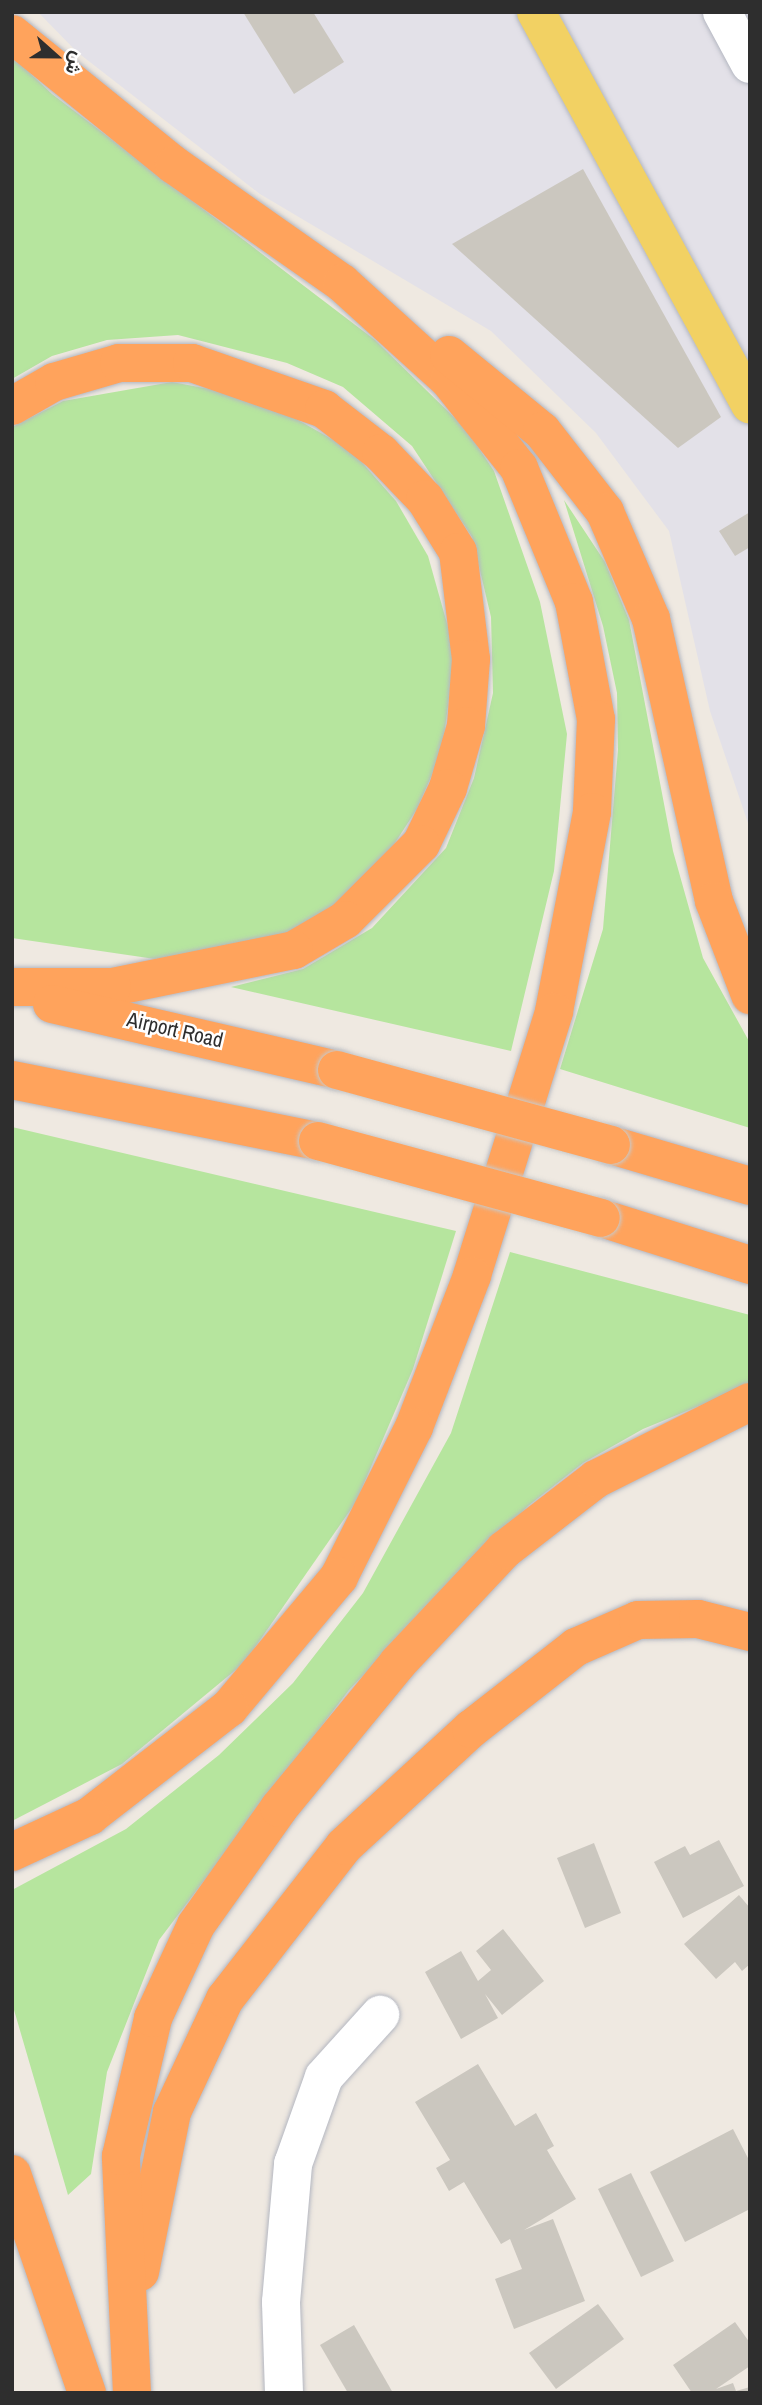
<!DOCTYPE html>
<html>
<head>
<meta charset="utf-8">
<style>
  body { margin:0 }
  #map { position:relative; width:762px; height:2405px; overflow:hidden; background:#efe9e1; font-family:"Archivo Narrow",Vazirmatn,sans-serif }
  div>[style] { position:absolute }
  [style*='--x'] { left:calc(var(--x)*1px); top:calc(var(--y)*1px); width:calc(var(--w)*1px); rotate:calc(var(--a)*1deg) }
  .industrial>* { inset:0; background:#e3e1e8 }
  .green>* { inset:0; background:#b6e59e }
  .building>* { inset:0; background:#cbc7bf }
  .roads { filter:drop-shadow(0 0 2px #b4b7c1) drop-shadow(0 0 2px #b4b7c1) }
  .minor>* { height:38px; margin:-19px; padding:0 19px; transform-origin:19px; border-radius:19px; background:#fff }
  .major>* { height:38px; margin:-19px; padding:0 19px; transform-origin:19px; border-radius:19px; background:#f2d163 }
  .highway>* { height:38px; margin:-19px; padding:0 19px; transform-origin:19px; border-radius:19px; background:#ffa35c }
  .bridges { filter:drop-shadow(0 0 2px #c9c9c9) drop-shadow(0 0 2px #c9c9c9) }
  .highway-bridge>* { height:38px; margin:-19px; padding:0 19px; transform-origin:19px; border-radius:19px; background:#ffa35c }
  span { translate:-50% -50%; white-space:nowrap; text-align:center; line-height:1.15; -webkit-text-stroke:5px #fff; paint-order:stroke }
  .street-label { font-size:21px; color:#2e2e2e }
  .frame { position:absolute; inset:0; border:14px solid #2e2e2e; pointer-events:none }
  .north { position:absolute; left:21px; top:21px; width:70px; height:70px; -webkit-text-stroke:5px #fff; paint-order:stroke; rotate:111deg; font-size:19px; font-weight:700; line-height:28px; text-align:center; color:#2e2e2e }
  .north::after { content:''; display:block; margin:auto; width:24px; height:32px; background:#2e2e2e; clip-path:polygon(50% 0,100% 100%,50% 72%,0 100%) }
</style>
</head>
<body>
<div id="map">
  <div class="industrial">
    <i style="clip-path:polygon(38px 12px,750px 12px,750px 829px,710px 711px,669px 531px,596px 433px,491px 331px,260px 194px,77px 52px)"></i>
  </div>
  <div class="green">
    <i style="clip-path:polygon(12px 56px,52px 94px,375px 340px,466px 429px,494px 471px,540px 602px,567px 734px,554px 871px,511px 1051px,231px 987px,303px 969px,372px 928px,446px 848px,474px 778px,493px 693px,491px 617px,472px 537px,412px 446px,343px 387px,287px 363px,178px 335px,107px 340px,52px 356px,12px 379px)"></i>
    <i style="clip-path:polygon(172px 382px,241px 395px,291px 416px,351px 450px,396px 501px,428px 556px,455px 652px,442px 752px,417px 809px,378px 869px,344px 902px,275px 940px,155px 959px,12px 938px,12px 427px,63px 401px)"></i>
    <i style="clip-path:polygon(564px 500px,605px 562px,629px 620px,673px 851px,703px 958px,750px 1043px,750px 1128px,560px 1069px,603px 929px,618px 750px,617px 693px,603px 626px)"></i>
    <i style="clip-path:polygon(12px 1127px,456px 1231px,413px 1369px,356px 1502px,244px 1663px,122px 1764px,12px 1821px)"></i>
    <i style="clip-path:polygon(510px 1252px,750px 1315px,750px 1385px,643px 1429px,583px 1463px,528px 1506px,349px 1690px,159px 1940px,107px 2072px,91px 2174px,68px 2195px,12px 2003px,12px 1890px,126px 1829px,219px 1755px,293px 1683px,363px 1593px,451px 1433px)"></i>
  </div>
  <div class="building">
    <i style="clip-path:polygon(243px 12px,313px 12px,344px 62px,294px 94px)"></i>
    <i style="clip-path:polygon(583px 169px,721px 417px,678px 448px,452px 244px)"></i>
    <i style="clip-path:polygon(750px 512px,750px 547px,735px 556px,719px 531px)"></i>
    <i style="clip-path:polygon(719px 1840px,744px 1886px,683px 1918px,654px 1862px,685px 1846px,690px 1855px)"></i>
    <i style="clip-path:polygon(594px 1843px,621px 1913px,585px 1928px,557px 1858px)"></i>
    <i style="clip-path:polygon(739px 1895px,750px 1908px,750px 1964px,742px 1971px,735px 1962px,716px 1979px,684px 1944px)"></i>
    <i style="clip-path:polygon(503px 1929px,544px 1981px,502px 2015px,485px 1994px,498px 2018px,461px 2039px,425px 1972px,461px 1951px,478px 1981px,491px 1970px,476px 1951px)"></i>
    <i style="clip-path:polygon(478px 2064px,515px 2126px,536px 2113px,554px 2146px,547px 2150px,576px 2199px,524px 2230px,553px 2219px,585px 2301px,514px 2329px,495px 2279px,522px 2269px,510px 2239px,501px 2244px,464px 2182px,449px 2191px,436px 2168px,450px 2160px,415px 2102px)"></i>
    <i style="clip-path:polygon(733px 2129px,750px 2162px,750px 2209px,685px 2242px,650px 2172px)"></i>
    <i style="clip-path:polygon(631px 2173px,674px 2261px,641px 2277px,598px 2189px)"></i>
    <i style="clip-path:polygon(598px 2304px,624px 2339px,556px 2389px,529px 2353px)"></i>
    <i style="clip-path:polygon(735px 2322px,750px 2343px,750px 2366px,716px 2389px,733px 2383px,736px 2391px,750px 2387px,750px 2393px,692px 2393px,673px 2365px)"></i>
    <i style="clip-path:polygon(354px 2325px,393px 2393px,348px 2393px,320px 2345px)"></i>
  </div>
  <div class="roads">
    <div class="minor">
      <i style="--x:722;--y:12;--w:59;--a:61.7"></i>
      <i style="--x:284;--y:2393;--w:91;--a:-91.9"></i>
      <i style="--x:281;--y:2302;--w:139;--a:-85"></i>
      <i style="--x:293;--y:2164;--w:92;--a:-70.4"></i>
      <i style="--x:324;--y:2077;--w:84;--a:-47.9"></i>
    </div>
    <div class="major">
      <i style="--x:536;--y:12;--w:447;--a:61.4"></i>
    </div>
    <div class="highway">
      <i style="--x:12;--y:34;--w:208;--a:39"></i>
      <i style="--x:174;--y:165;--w:205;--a:35.1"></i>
      <i style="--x:342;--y:283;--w:144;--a:42.2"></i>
      <i style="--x:449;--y:380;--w:112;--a:51.5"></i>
      <i style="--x:519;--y:468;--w:145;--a:67.7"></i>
      <i style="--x:574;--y:602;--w:119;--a:79.4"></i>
      <i style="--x:596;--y:719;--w:93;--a:92.5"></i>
      <i style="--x:592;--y:812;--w:204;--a:100.8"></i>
      <i style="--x:554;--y:1012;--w:276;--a:107.3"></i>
      <i style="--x:472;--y:1276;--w:162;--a:111"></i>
      <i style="--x:414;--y:1427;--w:168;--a:116.6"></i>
      <i style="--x:339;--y:1577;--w:171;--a:130"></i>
      <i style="--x:229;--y:1708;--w:176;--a:142.2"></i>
      <i style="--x:90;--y:1816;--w:86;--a:155.2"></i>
      <i style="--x:449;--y:355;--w:120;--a:39.3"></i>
      <i style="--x:542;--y:431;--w:103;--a:52.1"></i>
      <i style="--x:605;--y:512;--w:116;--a:66.7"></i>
      <i style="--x:651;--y:619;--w:289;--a:77.4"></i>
      <i style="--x:714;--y:901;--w:101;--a:69"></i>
      <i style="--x:12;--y:406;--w:48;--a:-29.7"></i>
      <i style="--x:54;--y:382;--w:68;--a:-16.3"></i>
      <i style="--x:119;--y:363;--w:73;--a:0"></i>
      <i style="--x:192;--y:363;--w:140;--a:19.2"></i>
      <i style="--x:324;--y:409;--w:72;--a:37.7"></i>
      <i style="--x:381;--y:453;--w:64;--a:46.3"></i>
      <i style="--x:425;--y:499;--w:62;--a:58.1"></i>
      <i style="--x:458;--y:552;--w:108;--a:83.1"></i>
      <i style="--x:471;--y:659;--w:67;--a:94.3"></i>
      <i style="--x:466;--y:726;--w:65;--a:106.2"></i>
      <i style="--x:448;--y:788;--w:62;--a:115.7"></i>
      <i style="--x:421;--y:844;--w:107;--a:135"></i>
      <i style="--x:345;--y:920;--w:59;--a:149.5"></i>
      <i style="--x:294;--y:950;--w:186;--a:168.5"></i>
      <i style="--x:112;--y:987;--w:100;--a:180"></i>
      <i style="--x:52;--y:1004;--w:293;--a:13"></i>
      <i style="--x:12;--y:1080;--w:312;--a:11.3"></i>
      <i style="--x:611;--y:1145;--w:145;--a:16.4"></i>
      <i style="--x:601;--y:1218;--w:156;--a:17.5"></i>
      <i style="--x:12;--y:2174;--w:231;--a:71.1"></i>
      <i style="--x:140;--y:2272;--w:163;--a:-78.7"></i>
      <i style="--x:172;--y:2112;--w:125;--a:-64.9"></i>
      <i style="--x:225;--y:1999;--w:194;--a:-52.1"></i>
      <i style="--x:344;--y:1846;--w:173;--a:-42.7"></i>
      <i style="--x:471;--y:1729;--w:133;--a:-38"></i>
      <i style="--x:576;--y:1647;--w:68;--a:-23.5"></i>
      <i style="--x:638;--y:1620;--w:60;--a:-1"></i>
      <i style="--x:698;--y:1619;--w:54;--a:14"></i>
      <i style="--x:132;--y:2393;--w:237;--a:-92.7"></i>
      <i style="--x:121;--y:2156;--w:142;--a:-76.9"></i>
      <i style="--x:153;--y:2018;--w:102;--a:-65.2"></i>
      <i style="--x:196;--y:1925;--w:143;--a:-54.6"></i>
      <i style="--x:279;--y:1808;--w:188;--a:-50.6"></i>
      <i style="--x:398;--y:1663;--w:155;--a:-46.8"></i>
      <i style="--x:504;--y:1550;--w:116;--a:-37.7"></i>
      <i style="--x:596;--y:1479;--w:172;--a:-26.6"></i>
    </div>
  </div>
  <div class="bridges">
    <div class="highway-bridge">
      <i style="--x:337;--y:1070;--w:284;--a:15.3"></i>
      <i style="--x:318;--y:1141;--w:293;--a:15.2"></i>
    </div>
  </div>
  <div class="street-label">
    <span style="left:175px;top:1030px;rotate:13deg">Airport Road</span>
  </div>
  <div class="frame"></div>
  <div class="north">ش</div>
</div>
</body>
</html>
